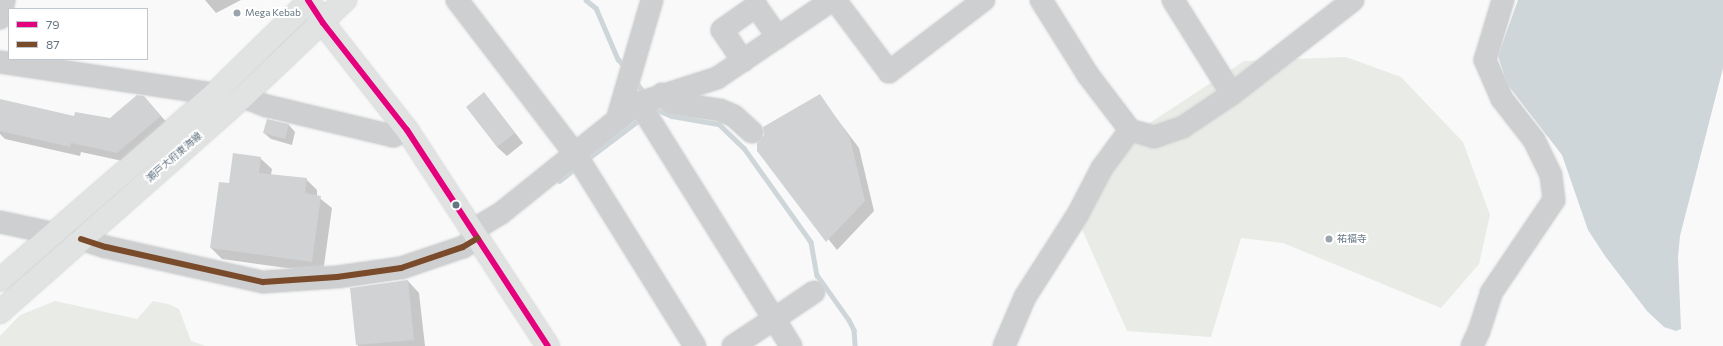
<!DOCTYPE html>
<html>
<head>
<meta charset="utf-8">
<style>
  body { margin:0 }
  #map { position:relative; width:1723px; height:346px; overflow:hidden; background:#f9f9f9; font-family:Commissioner,"Noto Sans JP",sans-serif }
  div>[style] { position:absolute }
  [style*='--x'] { left:calc(var(--x)*1px); top:calc(var(--y)*1px); width:calc(var(--w)*1px); rotate:calc(var(--a)*1deg) }
  .green>* { inset:0; background:#e8ebe6 }
  .water>* { inset:0; background:#ced6d9 }
  .shadow>* { inset:0; background:#0003 }
  .stream>* { height:4.5px; margin:-2.25px; padding:0 2.25px; transform-origin:2.25px; border-radius:2.25px; background:#ced6d9 }
  .building>* { inset:0; background:#d0d2d3 }
  .roads { filter:drop-shadow(0 0 1px #d5d6d7) drop-shadow(0 0 1px #d5d6d7) }
  .minor>* { height:22px; margin:-11px; padding:0 11px; transform-origin:11px; border-radius:11px; background:#cecfd0 }
  .major>* { height:22px; margin:-11px; padding:0 11px; transform-origin:11px; border-radius:11px; background:#e1e2e2 }
  .bus-1>* { height:6px; margin:-3px; padding:0 3px; transform-origin:3px; border-radius:3px; background:#e5007d }
  .bus-2>* { height:6px; margin:-3px; padding:0 3px; transform-origin:3px; border-radius:3px; background:#7a4b2a }
  .dots>* { width:11px; height:11px; translate:-50% -50%; box-sizing:border-box; border:2px solid #fff; border-radius:50% }
  span { translate:-50% -50%; white-space:nowrap; text-align:center; line-height:1.15; -webkit-text-stroke:4px #fff; paint-order:stroke }
  .poi-label { font-size:10px; color:#657683 }
  .left { translate:0 -50%; text-align:left }
  .street-label { font-size:10px; color:#657683 }
  .legend { position:absolute; left:8px; top:8px; width:140px; height:52px; box-sizing:border-box; background:#fff; border:1px solid #c1c8cd; margin:0; padding:5px 7px; list-style:none; font-size:12px; color:#657683 }
  .legend li { display:flex; align-items:center; gap:8px; height:20px }
  .legend b { width:20px; border:1px solid #c1c8cd }
</style>
</head>
<body>
<div id="map">
  <div class="green">
    <i style="clip-path:polygon(1346px 57px,1401px 77px,1463px 142px,1490px 215px,1479px 264px,1441px 308px,1283px 243px,1241px 238px,1211px 337px,1127px 331px,1080px 225px,1133px 134px,1244px 61px)"></i>
    <i style="clip-path:polygon(55px 301px,137px 319px,153px 301px,168px 304px,179px 309px,191px 341px,206px 346px,0 346px,0 336px,20px 315px)"></i>
  </div>
  <div class="water">
    <i style="clip-path:polygon(1518px 0,1723px 0,1723px 68px,1680px 236px,1678px 257px,1681px 329px,1676px 331px,1664px 327px,1647px 311px,1605px 256px,1588px 230px,1562px 155px,1507px 84px,1498px 56px)"></i>
  </div>
  <div class="shadow">
    <i style="clip-path:polygon(205px 0,241px 0,216px 13px)"></i>
    <i style="clip-path:polygon(484px 93px,523px 143px,507px 156px,497px 147px)"></i>
    <i style="clip-path:polygon(819px 95px,859px 148px,874px 211px,837px 250px,758px 150px)"></i>
    <i style="clip-path:polygon(144px 97px,170px 126px,127px 162px,81px 152px,80px 156px,5px 139px,0 134px,0 108px,75px 118px,111px 119px)"></i>
    <i style="clip-path:polygon(289px 125px,295px 132px,292px 145px,271px 139px,264px 133px)"></i>
    <i style="clip-path:polygon(260px 158px,272px 169px,271px 175px,306px 179px,317px 190px,317px 196px,332px 208px,323px 273px,222px 259px,211px 248px,230px 184px)"></i>
    <i style="clip-path:polygon(408px 281px,419px 293px,425px 346px,358px 346px,351px 289px)"></i>
  </div>
  <div class="stream">
    <i style="--x:586;--y:0;--w:13;--a:39"></i>
    <i style="--x:596;--y:8;--w:56;--a:66.7"></i>
    <i style="--x:618;--y:59;--w:11;--a:49"></i>
    <i style="--x:635;--y:81;--w:16;--a:52"></i>
    <i style="--x:652;--y:112;--w:5;--a:-37"></i>
    <i style="--x:656;--y:109;--w:17;--a:24"></i>
    <i style="--x:672;--y:116;--w:48;--a:9.7"></i>
    <i style="--x:719;--y:124;--w:35;--a:44"></i>
    <i style="--x:744;--y:148;--w:115;--a:54.5"></i>
    <i style="--x:811;--y:242;--w:34;--a:80"></i>
    <i style="--x:817;--y:275;--w:55;--a:54.6"></i>
    <i style="--x:849;--y:320;--w:11;--a:63"></i>
    <i style="--x:854;--y:330;--w:16;--a:86"></i>
    <i style="--x:586;--y:160;--w:70;--a:-36.9"></i>
    <i style="--x:559;--y:181;--w:23;--a:-38"></i>
  </div>
  <div class="building">
    <i style="clip-path:polygon(484px 92px,515px 133px,497px 147px,466px 107px)"></i>
    <i style="clip-path:polygon(820px 94px,850px 138px,865px 201px,826px 242px,757px 151px,757px 143px,764px 135px,763px 127px)"></i>
    <i style="clip-path:polygon(137px 95px,144px 96px,161px 116px,117px 153px,71px 143px,70px 147px,0 131px,0 99px,74px 116px,75px 112px,110px 118px)"></i>
    <i style="clip-path:polygon(267px 119px,289px 124px,285px 139px,263px 133px)"></i>
    <i style="clip-path:polygon(233px 153px,261px 157px,259px 173px,307px 178px,305px 193px,321px 196px,312px 262px,210px 248px,219px 182px,229px 183px)"></i>
    <i style="clip-path:polygon(408px 280px,414px 340px,356px 345px,350px 288px)"></i>
  </div>
  <div class="roads">
    <div class="minor">
      <i style="--x:457;--y:0;--w:195;--a:52.5"></i>
      <i style="--x:576;--y:155;--w:225;--a:58.1"></i>
      <i style="--x:652;--y:0;--w:125;--a:106.3"></i>
      <i style="--x:617;--y:120;--w:28;--a:-38"></i>
      <i style="--x:639;--y:103;--w:82;--a:-17.8"></i>
      <i style="--x:717;--y:78;--w:139;--a:-34.1"></i>
      <i style="--x:835;--y:0;--w:90;--a:53.1"></i>
      <i style="--x:889;--y:72;--w:119;--a:-37.2"></i>
      <i style="--x:1041;--y:0;--w:89;--a:57.9"></i>
      <i style="--x:1088;--y:75;--w:69;--a:52.6"></i>
      <i style="--x:1130;--y:130;--w:25;--a:16"></i>
      <i style="--x:1154;--y:137;--w:31;--a:-19"></i>
      <i style="--x:1183;--y:127;--w:59;--a:-34"></i>
      <i style="--x:1232;--y:94;--w:153;--a:-37.8"></i>
      <i style="--x:1173;--y:0;--w:111;--a:57.9"></i>
      <i style="--x:0;--y:18;--w:18;--a:-77"></i>
      <i style="--x:743;--y:61;--w:37;--a:-124"></i>
      <i style="--x:722;--y:30;--w:42;--a:-35.2"></i>
      <i style="--x:756;--y:6;--w:38;--a:55"></i>
      <i style="--x:0;--y:62;--w:216;--a:8.5"></i>
      <i style="--x:662;--y:94;--w:13;--a:42"></i>
      <i style="--x:672;--y:103;--w:49;--a:8.3"></i>
      <i style="--x:720;--y:110;--w:15;--a:23"></i>
      <i style="--x:734;--y:116;--w:24;--a:42"></i>
      <i style="--x:243;--y:97;--w:26;--a:21"></i>
      <i style="--x:267;--y:106;--w:130;--a:13.4"></i>
      <i style="--x:393;--y:136;--w:15;--a:-23"></i>
      <i style="--x:639;--y:103;--w:255;--a:58"></i>
      <i style="--x:774;--y:319;--w:49;--a:146.6"></i>
      <i style="--x:0;--y:222;--w:53;--a:11.9"></i>
      <i style="--x:473;--y:230;--w:31;--a:-31"></i>
      <i style="--x:500;--y:214;--w:150;--a:-38.8"></i>
      <i style="--x:81;--y:239;--w:26;--a:18"></i>
      <i style="--x:106;--y:247;--w:161;--a:12.6"></i>
      <i style="--x:263;--y:282;--w:74;--a:-3.9"></i>
      <i style="--x:337;--y:277;--w:65;--a:-8"></i>
      <i style="--x:401;--y:268;--w:65;--a:-18.7"></i>
      <i style="--x:463;--y:247;--w:17;--a:-31"></i>
      <i style="--x:791;--y:346;--w:32;--a:-122"></i>
      <i style="--x:774;--y:319;--w:48;--a:-34"></i>
      <i style="--x:1004;--y:346;--w:53;--a:-66.8"></i>
      <i style="--x:1025;--y:297;--w:98;--a:-57.4"></i>
      <i style="--x:1078;--y:214;--w:52;--a:-62.4"></i>
      <i style="--x:1102;--y:168;--w:47;--a:-53.6"></i>
      <i style="--x:1472;--y:346;--w:17;--a:-65"></i>
      <i style="--x:1479;--y:331;--w:40;--a:-72"></i>
      <i style="--x:1491;--y:293;--w:112;--a:-55.9"></i>
      <i style="--x:1554;--y:200;--w:25;--a:-97"></i>
      <i style="--x:1551;--y:175;--w:39;--a:-116"></i>
      <i style="--x:1534;--y:140;--w:52;--a:-128"></i>
      <i style="--x:1502;--y:99;--w:43;--a:-113.6"></i>
      <i style="--x:1485;--y:60;--w:63;--a:-73.3"></i>
    </div>
    <div class="major">
      <i style="--x:308;--y:0;--w:27;--a:57"></i>
      <i style="--x:323;--y:23;--w:136;--a:51.9"></i>
      <i style="--x:407;--y:130;--w:258;--a:56.9"></i>
      <i style="--x:0;--y:280;--w:284;--a:-41"></i>
      <i style="--x:214;--y:94;--w:134;--a:-44.4"></i>
      <i style="--x:0;--y:312;--w:324;--a:-41.5"></i>
      <i style="--x:243;--y:97;--w:141;--a:-43.6"></i>
    </div>
  </div>
  <div class="bus-1">
    <i style="--x:308;--y:0;--w:27;--a:57"></i>
    <i style="--x:323;--y:23;--w:136;--a:51.9"></i>
    <i style="--x:407;--y:130;--w:258;--a:56.9"></i>
  </div>
  <div class="bus-2">
    <i style="--x:81;--y:239;--w:26;--a:18"></i>
    <i style="--x:106;--y:247;--w:161;--a:12.6"></i>
    <i style="--x:263;--y:282;--w:74;--a:-3.9"></i>
    <i style="--x:337;--y:277;--w:65;--a:-8"></i>
    <i style="--x:401;--y:268;--w:65;--a:-18.7"></i>
    <i style="--x:463;--y:247;--w:17;--a:-31"></i>
  </div>
  <div class="dots">
    <i style="left:237px;top:13px;background:#99a4ac"></i>
    <i style="left:456px;top:205px;background:#657683"></i>
    <i style="left:1329px;top:239px;background:#99a4ac"></i>
  </div>
  <div class="poi-label">
    <span class="left" style="left:245px;top:13px">Mega Kebab</span>
    <span class="left" style="left:1337px;top:239px">祐福寺</span>
  </div>
  <div class="street-label">
    <span style="left:174px;top:157px;rotate:-41deg">瀬戸大府東海線</span>
  </div>
  <ul class="legend">
  <li><b style="height:5px;background:#e5007d"></b>79</li>
  <li><b style="height:5px;background:#7a4b2a"></b>87</li>
  </ul>
</div>
</body>
</html>
